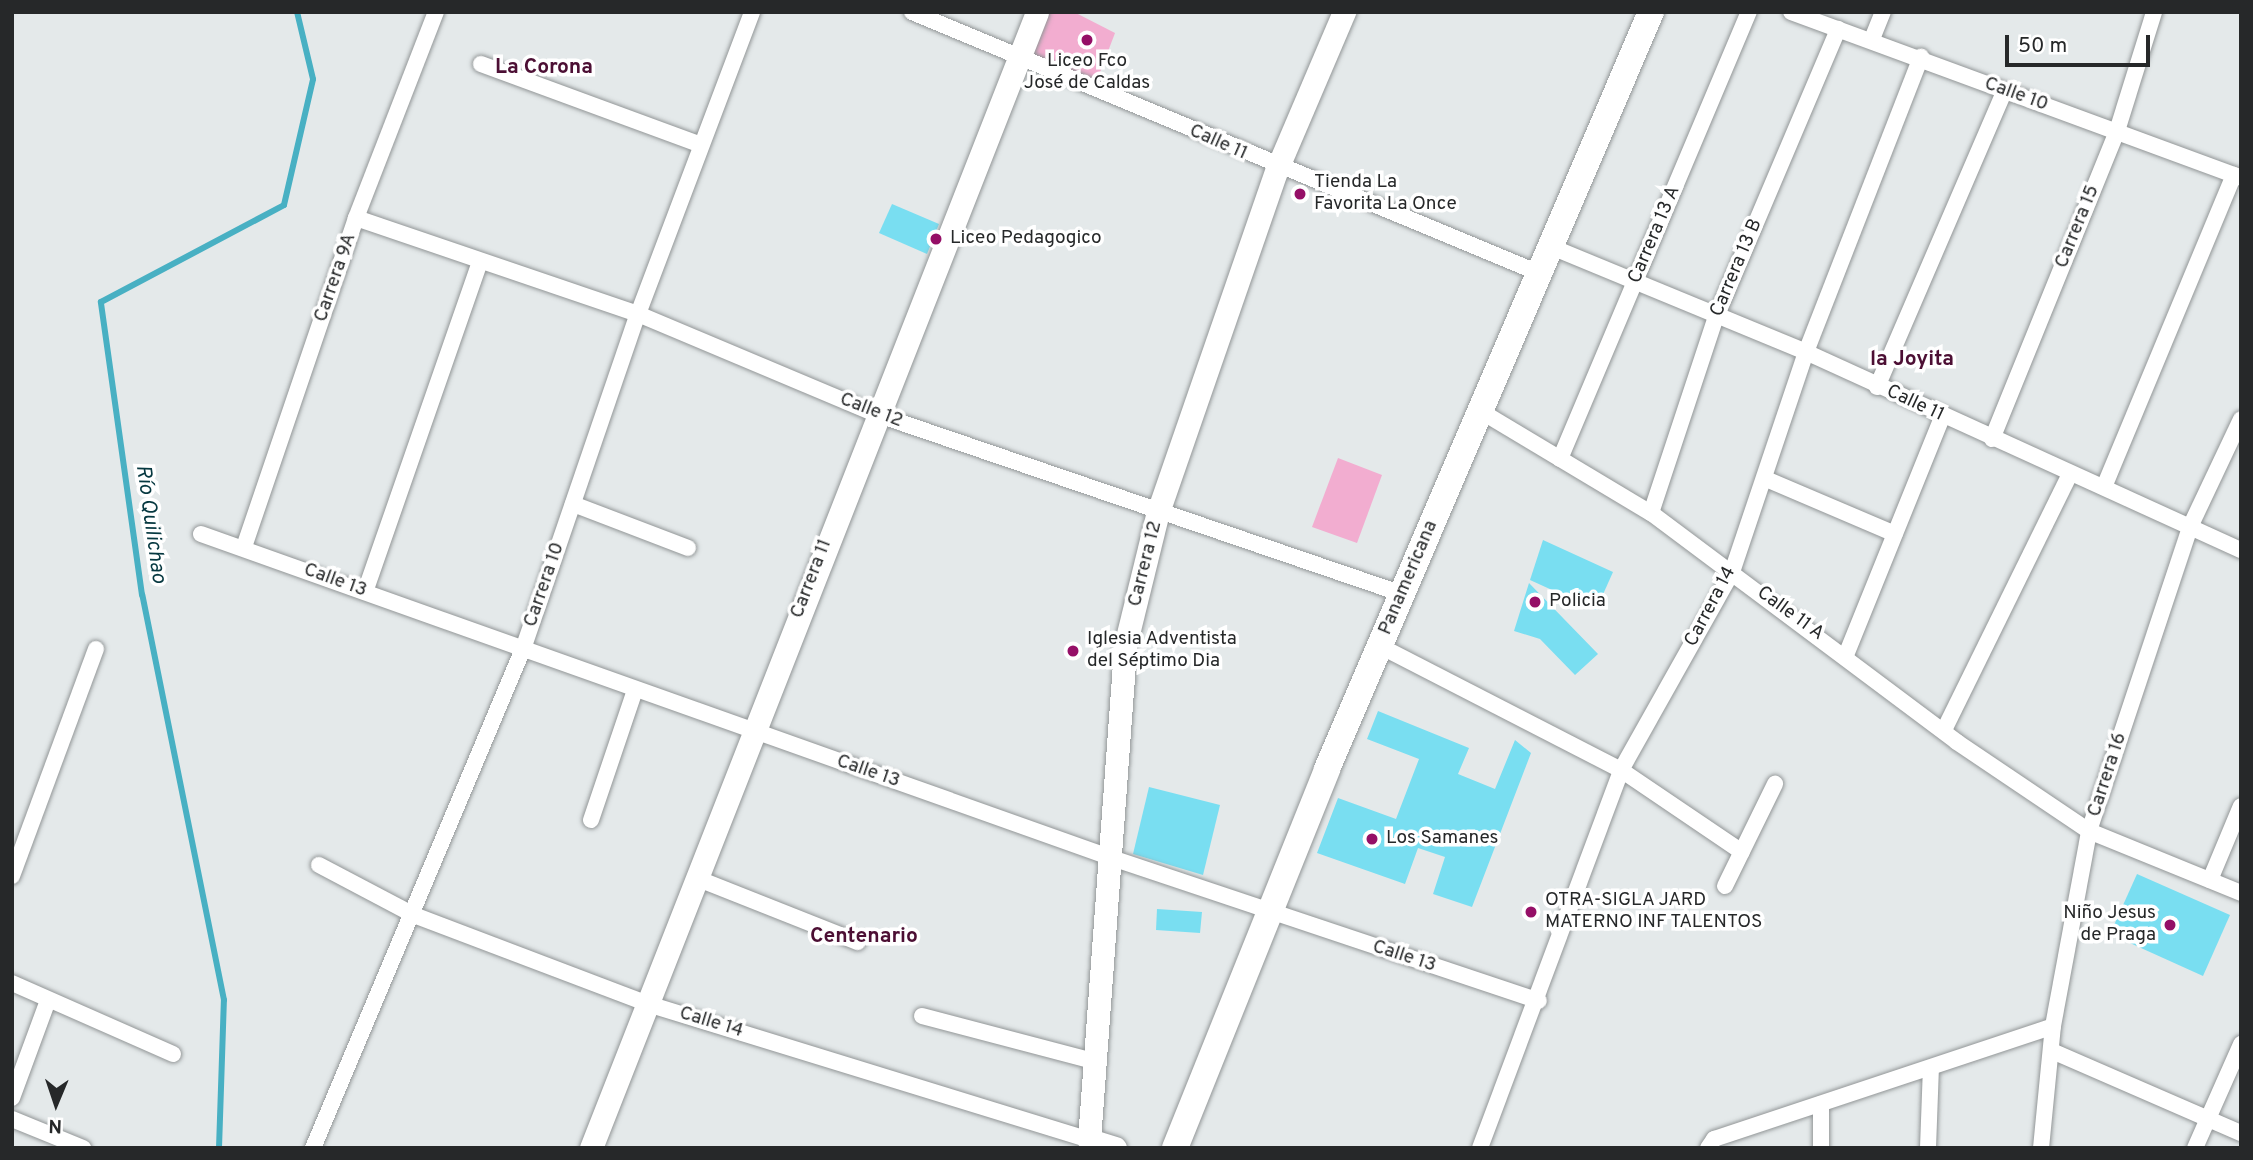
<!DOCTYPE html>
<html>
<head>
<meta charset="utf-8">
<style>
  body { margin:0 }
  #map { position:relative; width:2253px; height:1160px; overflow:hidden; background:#e4e9ea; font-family:Overpass,sans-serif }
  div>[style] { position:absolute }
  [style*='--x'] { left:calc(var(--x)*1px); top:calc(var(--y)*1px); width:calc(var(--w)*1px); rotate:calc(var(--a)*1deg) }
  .green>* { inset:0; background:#f2add0 }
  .stream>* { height:6px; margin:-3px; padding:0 3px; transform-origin:3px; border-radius:3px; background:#48b0c3 }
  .building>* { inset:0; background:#79def1 }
  .roads { filter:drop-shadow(0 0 2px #929697) drop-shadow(0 0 2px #929697) }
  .street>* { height:16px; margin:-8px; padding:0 8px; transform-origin:8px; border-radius:8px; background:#fff }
  .secondary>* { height:23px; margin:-11.5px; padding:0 11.5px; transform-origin:11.5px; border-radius:11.5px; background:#fff }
  .primary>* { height:26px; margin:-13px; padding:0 13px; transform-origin:13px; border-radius:13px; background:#fff }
  .dots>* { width:19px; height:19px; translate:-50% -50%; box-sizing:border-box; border:4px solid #fff; border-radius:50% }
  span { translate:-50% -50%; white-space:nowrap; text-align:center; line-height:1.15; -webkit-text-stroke:7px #fff; paint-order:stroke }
  .poi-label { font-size:19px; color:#262829 }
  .left { translate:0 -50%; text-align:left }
  .right { translate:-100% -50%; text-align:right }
  .street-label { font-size:19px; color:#262829 }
  .neighbourhood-label { font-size:21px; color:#4c0f34; font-weight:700 }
  .water-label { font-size:21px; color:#063840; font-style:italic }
  .frame { position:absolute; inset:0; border:14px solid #262829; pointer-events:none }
  .north { position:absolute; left:21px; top:1069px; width:70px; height:70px; -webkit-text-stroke:5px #fff; paint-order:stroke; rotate:182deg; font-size:19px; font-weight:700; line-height:28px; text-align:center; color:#262829 }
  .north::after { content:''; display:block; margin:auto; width:24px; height:32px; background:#262829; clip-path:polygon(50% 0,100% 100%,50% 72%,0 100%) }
  .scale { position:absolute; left:2005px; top:35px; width:145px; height:32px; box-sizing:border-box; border:4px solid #262829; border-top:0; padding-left:9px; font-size:21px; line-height:24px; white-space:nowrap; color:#262829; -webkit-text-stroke:5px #fff; paint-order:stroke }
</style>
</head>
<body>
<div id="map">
  <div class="green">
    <i style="clip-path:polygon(1043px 12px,1074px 12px,1115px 33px,1096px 83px,1025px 54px)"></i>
    <i style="clip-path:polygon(1338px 458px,1382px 475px,1357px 543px,1312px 527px)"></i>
  </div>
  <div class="stream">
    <i style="--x:219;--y:1148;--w:148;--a:-88.1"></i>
    <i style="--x:224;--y:1000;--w:413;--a:-101.4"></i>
    <i style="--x:142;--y:595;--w:296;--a:-98"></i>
    <i style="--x:101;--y:302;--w:207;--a:-27.9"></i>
    <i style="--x:284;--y:205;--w:129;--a:-77"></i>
    <i style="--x:313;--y:79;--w:69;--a:-103.4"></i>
  </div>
  <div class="building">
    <i style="clip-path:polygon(892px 204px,939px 224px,927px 254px,879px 233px)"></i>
    <i style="clip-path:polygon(1543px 540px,1613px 572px,1596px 610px,1530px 580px)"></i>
    <i style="clip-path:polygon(1529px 583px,1598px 654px,1575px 675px,1540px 639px,1514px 631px)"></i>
    <i style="clip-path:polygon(1378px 711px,1469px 748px,1458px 774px,1495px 789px,1515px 740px,1531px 753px,1472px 907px,1433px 894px,1445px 857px,1418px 848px,1405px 884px,1317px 853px,1338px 798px,1396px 819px,1419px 759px,1367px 739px)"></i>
    <i style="clip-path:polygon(1149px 787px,1220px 805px,1203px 875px,1133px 854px)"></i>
    <i style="clip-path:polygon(2137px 874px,2230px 915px,2203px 976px,2110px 934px)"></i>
    <i style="clip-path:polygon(1157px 909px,1202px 912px,1200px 933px,1156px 930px)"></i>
  </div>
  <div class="roads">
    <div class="street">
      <i style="--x:912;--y:12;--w:666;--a:22.6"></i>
      <i style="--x:1791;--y:12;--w:480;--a:20.2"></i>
      <i style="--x:1872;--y:39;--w:29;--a:-68"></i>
      <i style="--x:481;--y:64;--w:234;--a:20.2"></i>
      <i style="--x:356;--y:218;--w:298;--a:18.8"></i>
      <i style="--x:638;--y:314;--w:258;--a:22.8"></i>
      <i style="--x:876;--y:414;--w:544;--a:18.87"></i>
      <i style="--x:1549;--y:246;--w:278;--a:22.4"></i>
      <i style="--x:1806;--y:352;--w:478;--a:24.5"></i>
      <i style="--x:1877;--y:387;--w:321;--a:-66.7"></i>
      <i style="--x:1482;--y:412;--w:197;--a:30.9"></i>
      <i style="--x:1651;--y:513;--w:382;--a:36.8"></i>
      <i style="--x:1957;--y:742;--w:159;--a:34"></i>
      <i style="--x:2089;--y:831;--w:164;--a:22.2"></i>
      <i style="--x:1992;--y:439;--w:332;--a:-67.9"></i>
      <i style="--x:2117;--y:131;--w:125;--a:-72.7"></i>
      <i style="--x:1560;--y:459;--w:485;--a:-67.1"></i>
      <i style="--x:1766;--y:479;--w:140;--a:23.1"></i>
      <i style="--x:2104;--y:487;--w:338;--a:-67.4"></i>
      <i style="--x:573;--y:504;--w:123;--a:20.9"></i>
      <i style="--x:1651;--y:513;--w:206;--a:-71.7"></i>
      <i style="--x:1716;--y:317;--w:313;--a:-67"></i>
      <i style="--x:201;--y:534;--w:967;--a:19.58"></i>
      <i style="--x:1112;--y:858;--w:450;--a:18.5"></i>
      <i style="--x:244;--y:547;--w:348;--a:-71.2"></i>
      <i style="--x:356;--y:218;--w:221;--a:-68.8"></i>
      <i style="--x:365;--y:592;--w:350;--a:-70.8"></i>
      <i style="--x:1380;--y:646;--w:271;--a:27.2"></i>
      <i style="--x:1621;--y:770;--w:146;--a:34.1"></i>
      <i style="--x:1846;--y:655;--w:257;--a:-68"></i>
      <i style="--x:1944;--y:730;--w:285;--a:-63.8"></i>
      <i style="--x:591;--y:820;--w:137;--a:-71.3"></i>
      <i style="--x:319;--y:865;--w:107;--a:27.8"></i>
      <i style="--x:414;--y:915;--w:250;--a:20.8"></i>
      <i style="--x:648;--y:1004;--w:461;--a:17.1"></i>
      <i style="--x:1089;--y:1140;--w:7;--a:82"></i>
      <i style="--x:12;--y:876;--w:242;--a:-69.7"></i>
      <i style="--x:696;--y:878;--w:174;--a:21.6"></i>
      <i style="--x:2210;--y:880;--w:80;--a:-67.3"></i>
      <i style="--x:1725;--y:886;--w:114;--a:-63.9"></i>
      <i style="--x:12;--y:983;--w:176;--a:23.8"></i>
      <i style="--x:922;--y:1016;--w:178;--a:14.7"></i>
      <i style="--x:2052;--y:1051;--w:206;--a:23.5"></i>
      <i style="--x:12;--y:1098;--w:104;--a:-69.8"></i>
      <i style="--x:12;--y:1119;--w:77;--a:22.2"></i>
      <i style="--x:313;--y:1148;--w:541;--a:-67.18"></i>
      <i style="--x:523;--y:649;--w:354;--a:-71.1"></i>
      <i style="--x:638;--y:314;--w:323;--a:-69.3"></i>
      <i style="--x:1480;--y:1148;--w:403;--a:-69.5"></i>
      <i style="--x:1621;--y:770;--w:227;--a:-60.7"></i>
      <i style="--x:1732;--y:572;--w:232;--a:-71.4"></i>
      <i style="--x:1806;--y:352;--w:317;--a:-68.7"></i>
      <i style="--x:1708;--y:1148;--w:11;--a:-56"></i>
      <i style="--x:1714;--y:1139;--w:357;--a:-18.4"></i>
      <i style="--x:1821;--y:1148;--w:44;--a:-90"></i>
      <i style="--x:1928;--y:1148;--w:80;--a:-87.9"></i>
      <i style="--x:2041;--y:1148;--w:123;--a:-84.4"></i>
      <i style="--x:2053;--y:1026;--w:198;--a:-79.5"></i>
      <i style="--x:2089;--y:831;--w:320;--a:-71.6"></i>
      <i style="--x:2190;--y:527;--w:119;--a:-64.7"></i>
      <i style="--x:2195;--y:1148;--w:114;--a:-66.1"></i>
    </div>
    <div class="secondary">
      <i style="--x:591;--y:1148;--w:1220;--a:-68.56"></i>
      <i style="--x:1115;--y:1148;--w:27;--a:-163"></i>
      <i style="--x:1089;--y:1140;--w:495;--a:-85.8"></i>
      <i style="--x:1125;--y:646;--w:138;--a:-76.2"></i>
      <i style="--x:1158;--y:512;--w:363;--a:-70.9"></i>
      <i style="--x:1277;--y:169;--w:171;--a:-66.9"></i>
    </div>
    <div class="primary">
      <i style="--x:1175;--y:1148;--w:408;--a:-68.1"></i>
      <i style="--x:1327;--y:769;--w:823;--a:-66.83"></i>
    </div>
  </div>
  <div class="dots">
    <i style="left:1087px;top:40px;background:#950f67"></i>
    <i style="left:1300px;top:194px;background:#950f67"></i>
    <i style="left:936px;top:239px;background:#950f67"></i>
    <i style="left:1535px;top:602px;background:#950f67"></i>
    <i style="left:1073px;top:651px;background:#950f67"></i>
    <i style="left:1372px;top:839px;background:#950f67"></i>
    <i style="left:1531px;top:912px;background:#950f67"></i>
    <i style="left:2170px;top:925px;background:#950f67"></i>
  </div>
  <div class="poi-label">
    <span style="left:1087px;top:73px">Liceo Fco<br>José de Caldas</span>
    <span class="left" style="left:1314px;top:194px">Tienda La<br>Favorita La Once</span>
    <span class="left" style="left:950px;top:239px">Liceo Pedagogico</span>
    <span class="left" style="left:1549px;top:602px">Policia</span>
    <span class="left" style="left:1087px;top:651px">Iglesia Adventista<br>del Séptimo Dia</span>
    <span class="left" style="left:1386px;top:839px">Los Samanes</span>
    <span class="left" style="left:1545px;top:912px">OTRA-SIGLA JARD<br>MATERNO INF TALENTOS</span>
    <span class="right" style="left:2156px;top:925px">Niño Jesus<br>de Praga</span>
  </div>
  <div class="street-label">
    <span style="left:2016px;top:95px;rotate:20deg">Calle 10</span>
    <span style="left:1218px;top:143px;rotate:24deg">Calle 11</span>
    <span style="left:2078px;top:227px;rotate:-68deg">Carrera 15</span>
    <span style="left:1655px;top:235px;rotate:-67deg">Carrera 13 A</span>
    <span style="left:1737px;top:268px;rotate:-67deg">Carrera 13 B</span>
    <span style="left:336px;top:278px;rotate:-71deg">Carrera 9A</span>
    <span style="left:1915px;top:404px;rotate:25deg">Calle 11</span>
    <span style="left:871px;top:411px;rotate:21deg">Calle 12</span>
    <span style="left:1146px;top:564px;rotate:-76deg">Carrera 12</span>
    <span style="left:1409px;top:578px;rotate:-67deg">Panamericana</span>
    <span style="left:812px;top:579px;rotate:-69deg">Carrera 11</span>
    <span style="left:335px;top:581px;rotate:20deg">Calle 13</span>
    <span style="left:545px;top:585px;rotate:-71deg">Carrera 10</span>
    <span style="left:1711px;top:607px;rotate:-62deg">Carrera 14</span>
    <span style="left:1790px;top:614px;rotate:36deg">Calle 11 A</span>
    <span style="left:868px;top:772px;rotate:19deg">Calle 13</span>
    <span style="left:2108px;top:775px;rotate:-72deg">Carrera 16</span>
    <span style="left:1404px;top:957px;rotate:18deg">Calle 13</span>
    <span style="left:711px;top:1023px;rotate:17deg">Calle 14</span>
  </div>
  <div class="neighbourhood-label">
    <span style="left:544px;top:68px">La Corona</span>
    <span style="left:1912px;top:360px">la Joyita</span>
    <span style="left:864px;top:937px">Centenario</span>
  </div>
  <div class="water-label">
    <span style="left:150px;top:524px;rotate:82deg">Río Quilichao</span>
  </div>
  <div class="frame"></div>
  <div class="north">N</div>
  <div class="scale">50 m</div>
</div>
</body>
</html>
